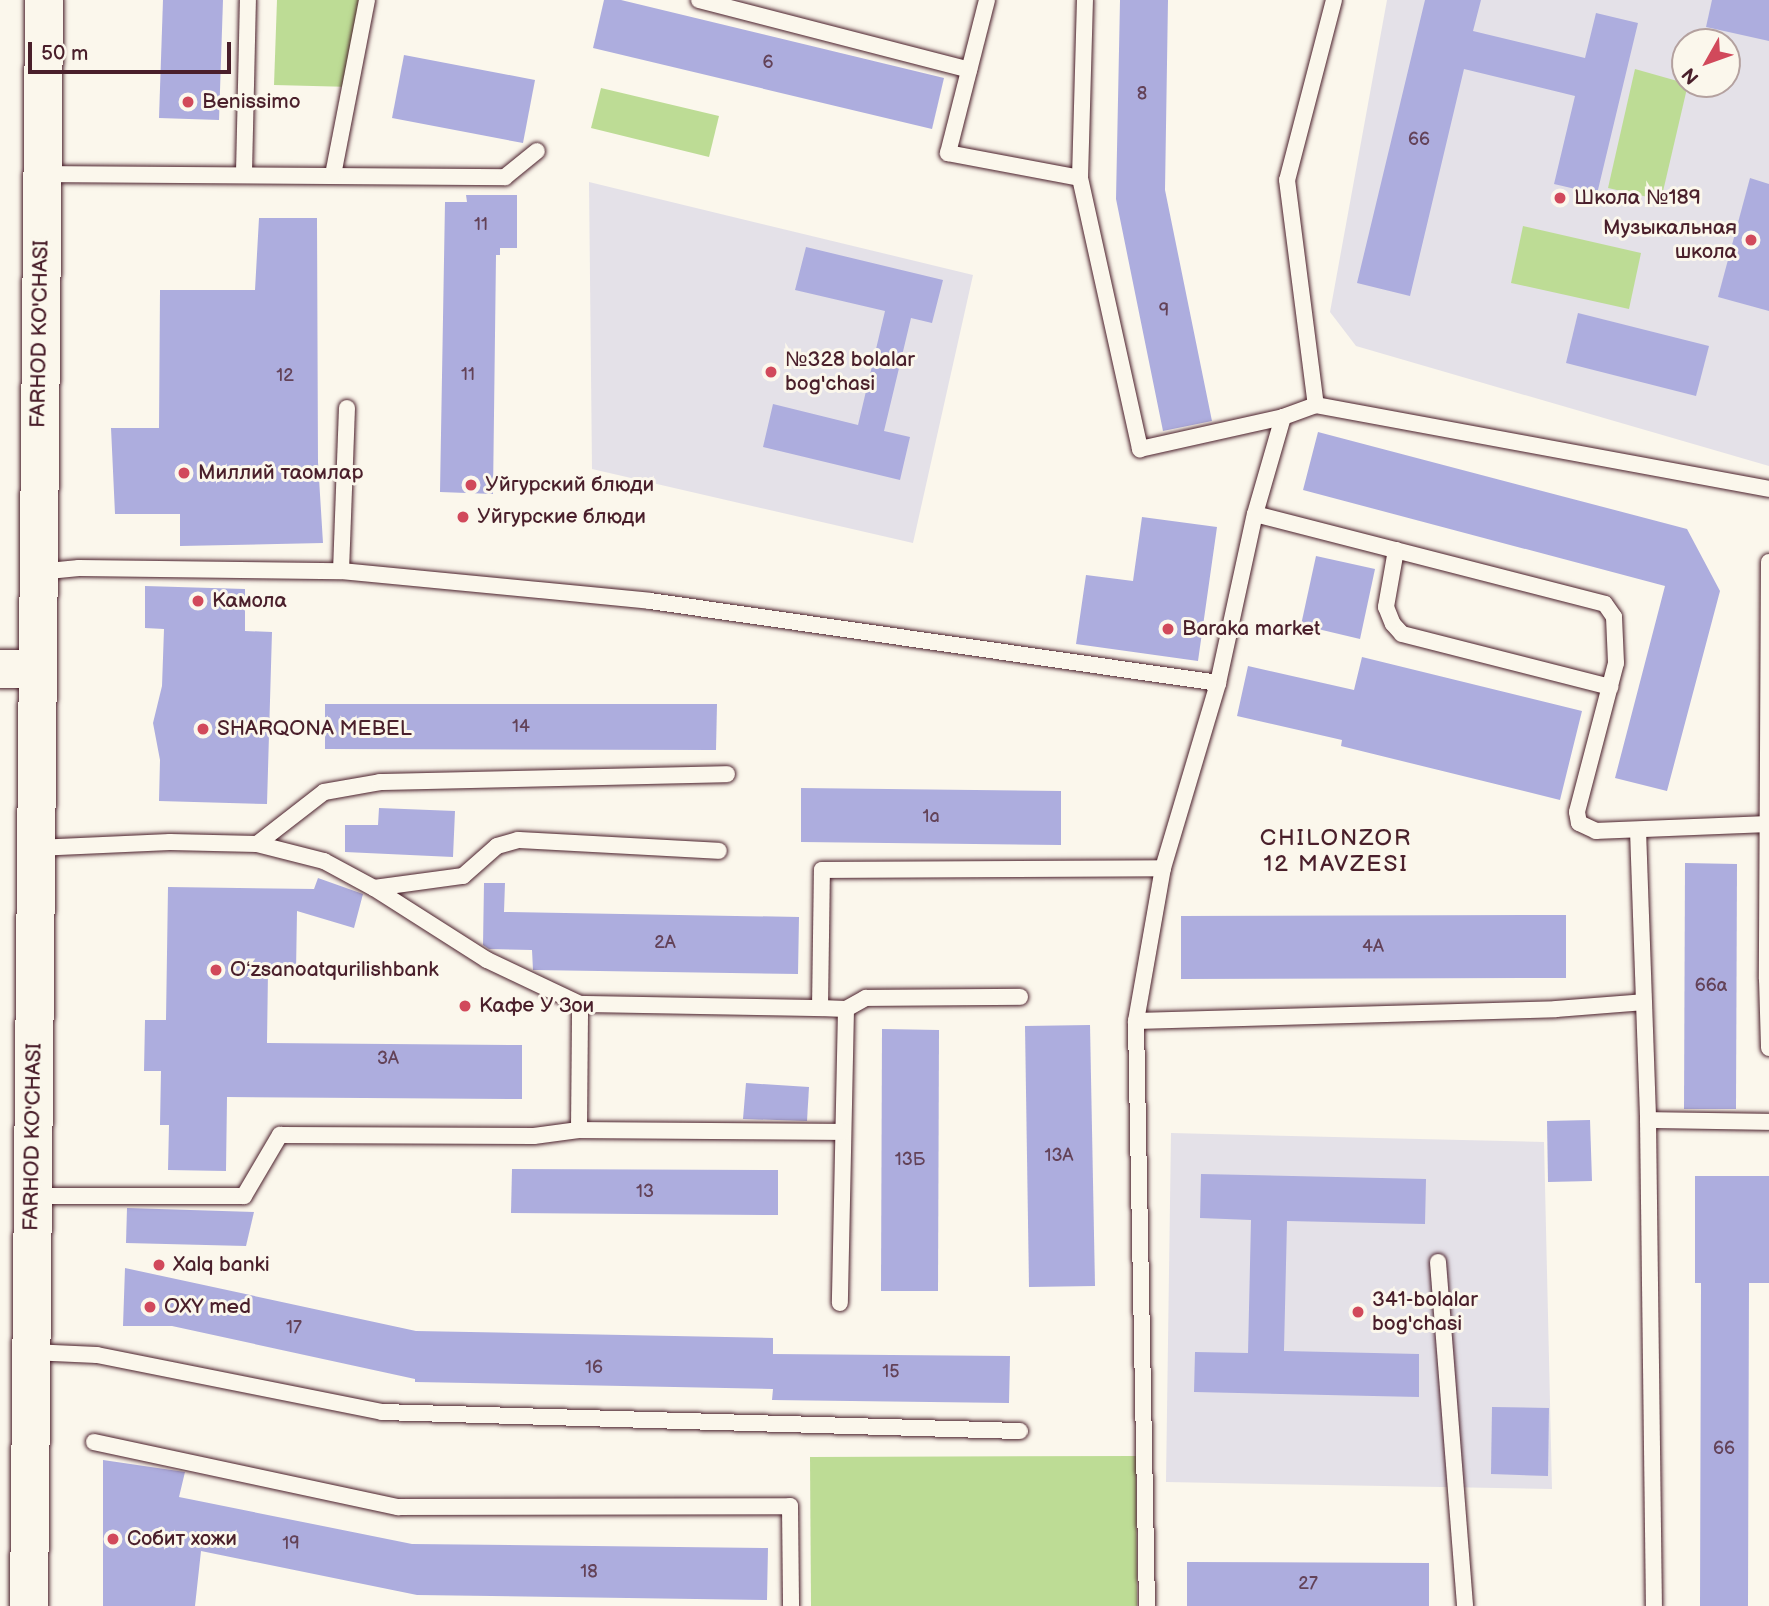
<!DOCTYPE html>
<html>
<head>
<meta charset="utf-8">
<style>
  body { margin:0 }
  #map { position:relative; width:1769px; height:1606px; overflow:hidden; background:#fbf7ec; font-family:"Balsamiq Sans",sans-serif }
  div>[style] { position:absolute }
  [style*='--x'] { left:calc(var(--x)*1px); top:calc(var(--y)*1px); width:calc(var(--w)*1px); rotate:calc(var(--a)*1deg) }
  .built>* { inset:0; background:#e4e1e8 }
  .green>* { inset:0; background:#bddc95 }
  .building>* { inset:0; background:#adadde }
  .roads { filter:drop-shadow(0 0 2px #4a1f2b) drop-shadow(0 0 2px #4a1f2b) }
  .service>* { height:16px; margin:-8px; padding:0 8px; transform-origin:8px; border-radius:8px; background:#fbf7ec }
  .primary>* { height:38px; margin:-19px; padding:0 19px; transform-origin:19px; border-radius:19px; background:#fbf7ec }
  .dots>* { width:19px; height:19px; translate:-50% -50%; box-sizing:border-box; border:4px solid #fbf7ec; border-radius:50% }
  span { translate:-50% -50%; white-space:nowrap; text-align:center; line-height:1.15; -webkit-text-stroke:6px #fbf7ec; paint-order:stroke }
  .number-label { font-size:18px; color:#634258 }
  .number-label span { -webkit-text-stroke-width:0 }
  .poi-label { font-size:21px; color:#4a1f2b }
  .left { translate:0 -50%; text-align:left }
  .right { translate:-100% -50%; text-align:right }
  .street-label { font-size:21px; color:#4a1f2b }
  .neighbourhood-label { font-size:23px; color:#4a1f2b; letter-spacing:2px }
  .north { position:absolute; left:1671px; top:28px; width:70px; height:70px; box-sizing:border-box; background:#fbf7ec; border:2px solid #b4a19f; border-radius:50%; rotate:230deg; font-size:19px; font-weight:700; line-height:28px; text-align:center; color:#4a1f2b }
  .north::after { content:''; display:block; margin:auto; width:24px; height:32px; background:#d1495b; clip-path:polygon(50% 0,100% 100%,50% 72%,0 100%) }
  .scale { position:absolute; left:28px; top:42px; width:203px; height:32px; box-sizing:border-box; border:4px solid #4a1f2b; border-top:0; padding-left:9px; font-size:21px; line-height:24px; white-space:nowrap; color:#4a1f2b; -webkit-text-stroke:5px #fbf7ec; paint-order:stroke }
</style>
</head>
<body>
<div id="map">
  <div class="built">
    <i style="clip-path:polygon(evenodd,1387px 0,1769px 0,1769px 466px,1356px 346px,1330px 312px,1387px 0,1685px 42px,1727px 42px,1727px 84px,1685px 84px,1685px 42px)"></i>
    <i style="clip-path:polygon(589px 182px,973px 275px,913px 543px,592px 469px)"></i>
    <i style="clip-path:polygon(1171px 1133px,1544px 1142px,1552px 1489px,1166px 1482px)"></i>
  </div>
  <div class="green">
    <i style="clip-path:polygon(277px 0,359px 0,352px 87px,274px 85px)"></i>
    <i style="clip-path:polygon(1635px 69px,1688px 84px,1661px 200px,1608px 188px)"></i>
    <i style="clip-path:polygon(601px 88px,719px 116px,709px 157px,591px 128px)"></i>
    <i style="clip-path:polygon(1523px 226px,1641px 253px,1629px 309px,1511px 283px)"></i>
    <i style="clip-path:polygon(1136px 1456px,1137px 1606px,811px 1606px,810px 1457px)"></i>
  </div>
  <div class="building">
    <i style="clip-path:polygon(163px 0,223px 0,219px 120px,159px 118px)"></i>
    <i style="clip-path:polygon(604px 0,621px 0,944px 78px,932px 129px,593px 48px)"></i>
    <i style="clip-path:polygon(1120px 0,1168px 0,1165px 190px,1212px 421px,1163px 431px,1116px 199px)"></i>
    <i style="clip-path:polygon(1425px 0,1481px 0,1473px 31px,1585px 58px,1596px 13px,1638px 23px,1597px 194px,1554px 184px,1575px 96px,1464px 69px,1410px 296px,1357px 283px)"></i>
    <i style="clip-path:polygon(1712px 0,1769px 0,1769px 41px,1706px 27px)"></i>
    <i style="clip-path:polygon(404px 55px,535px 80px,523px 143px,392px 118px)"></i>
    <i style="clip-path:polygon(1750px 178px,1769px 184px,1769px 311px,1718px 297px)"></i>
    <i style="clip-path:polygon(466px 195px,517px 195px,517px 248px,500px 248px,500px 255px,496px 255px,493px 494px,440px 492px,445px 202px,467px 202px)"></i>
    <i style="clip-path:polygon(259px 218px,317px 218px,318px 462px,323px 543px,180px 546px,180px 514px,115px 514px,111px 428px,159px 428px,160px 290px,255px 290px)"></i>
    <i style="clip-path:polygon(806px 247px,943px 280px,932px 323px,911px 318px,884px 431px,910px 437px,900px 480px,763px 447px,773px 404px,858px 425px,885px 311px,795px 290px)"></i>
    <i style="clip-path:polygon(1578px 313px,1709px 346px,1696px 396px,1566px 363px)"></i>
    <i style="clip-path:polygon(1318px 432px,1687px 529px,1720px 591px,1667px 791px,1615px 778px,1665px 586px,1303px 490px)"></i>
    <i style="clip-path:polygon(1142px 517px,1217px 527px,1198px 661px,1076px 644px,1086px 575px,1133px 581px)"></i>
    <i style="clip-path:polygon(1316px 556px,1375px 569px,1360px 639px,1301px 625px)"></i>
    <i style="clip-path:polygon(145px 586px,245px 589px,245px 631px,272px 632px,267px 804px,159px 801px,160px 760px,153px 723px,162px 686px,164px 629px,145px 628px)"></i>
    <i style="clip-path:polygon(1362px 657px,1582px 711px,1560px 800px,1341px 746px,1342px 740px,1237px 716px,1248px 666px,1354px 690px)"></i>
    <i style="clip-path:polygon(325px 704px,717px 704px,716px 750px,325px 749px)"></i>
    <i style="clip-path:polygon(801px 788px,1061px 791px,1061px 845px,801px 842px)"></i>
    <i style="clip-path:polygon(379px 808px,455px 811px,453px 857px,345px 852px,345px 825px,378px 825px)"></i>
    <i style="clip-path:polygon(1685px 863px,1737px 864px,1736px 1109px,1684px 1109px)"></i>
    <i style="clip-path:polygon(318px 878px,363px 894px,354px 928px,297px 911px,296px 972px,268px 971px,267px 1043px,522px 1045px,522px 1099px,227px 1097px,226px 1171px,168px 1170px,169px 1125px,160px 1125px,161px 1071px,144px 1071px,145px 1020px,166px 1020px,168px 887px,314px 889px)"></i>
    <i style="clip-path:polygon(484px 883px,505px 883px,504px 912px,799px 917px,798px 974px,533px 970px,532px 950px,489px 949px,483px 945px)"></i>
    <i style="clip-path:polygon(1566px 915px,1566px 978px,1181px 979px,1181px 916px)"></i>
    <i style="clip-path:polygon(1090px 1025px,1095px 1286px,1029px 1287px,1025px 1026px)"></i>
    <i style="clip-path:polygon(882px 1029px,939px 1030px,938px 1291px,881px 1291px)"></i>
    <i style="clip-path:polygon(746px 1083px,809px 1087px,807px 1121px,743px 1119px)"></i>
    <i style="clip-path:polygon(1590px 1120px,1592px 1181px,1548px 1182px,1547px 1121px)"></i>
    <i style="clip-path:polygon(512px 1169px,778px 1170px,778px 1215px,511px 1213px)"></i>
    <i style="clip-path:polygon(1201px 1174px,1426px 1179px,1425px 1224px,1287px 1221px,1284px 1351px,1419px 1354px,1419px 1397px,1194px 1392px,1195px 1352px,1248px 1353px,1251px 1220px,1200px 1218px)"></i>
    <i style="clip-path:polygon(1695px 1176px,1769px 1176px,1769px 1283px,1749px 1283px,1748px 1606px,1700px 1606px,1701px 1283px,1695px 1283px)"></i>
    <i style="clip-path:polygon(127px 1208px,254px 1212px,246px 1246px,126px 1243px)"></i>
    <i style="clip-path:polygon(125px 1268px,416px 1331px,773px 1338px,773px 1354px,1010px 1356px,1009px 1403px,772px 1400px,773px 1389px,415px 1382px,415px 1379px,172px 1326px,123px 1326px)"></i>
    <i style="clip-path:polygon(1492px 1407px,1549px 1408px,1548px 1476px,1491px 1474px)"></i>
    <i style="clip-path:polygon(103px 1460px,185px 1472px,179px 1497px,412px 1544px,768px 1548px,767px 1600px,417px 1595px,201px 1551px,195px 1606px,103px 1606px)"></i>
    <i style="clip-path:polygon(1187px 1562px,1429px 1563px,1429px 1606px,1187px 1606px)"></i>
  </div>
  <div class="roads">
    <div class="service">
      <i style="--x:699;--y:0;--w:279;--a:14.5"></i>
      <i style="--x:987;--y:0;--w:158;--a:104.3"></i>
      <i style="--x:948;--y:153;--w:134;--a:10.7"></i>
      <i style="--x:1080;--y:178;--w:278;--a:77.5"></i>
      <i style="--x:1140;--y:449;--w:147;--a:-12.6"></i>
      <i style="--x:1334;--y:0;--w:186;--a:104.6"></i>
      <i style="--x:1287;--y:180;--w:227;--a:82.7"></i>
      <i style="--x:1316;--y:405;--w:461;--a:10.5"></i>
      <i style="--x:244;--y:173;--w:173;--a:-88.7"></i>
      <i style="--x:42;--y:174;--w:463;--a:0.4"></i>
      <i style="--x:505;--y:177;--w:41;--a:-39.1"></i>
      <i style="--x:333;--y:175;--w:178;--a:-79"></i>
      <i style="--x:1080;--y:178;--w:178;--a:-88.4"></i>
      <i style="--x:1255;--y:514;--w:361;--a:14.4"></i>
      <i style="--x:1605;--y:604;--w:16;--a:55"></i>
      <i style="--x:1614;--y:617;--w:46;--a:87.5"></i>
      <i style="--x:1616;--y:663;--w:154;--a:104.7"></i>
      <i style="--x:1577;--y:812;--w:11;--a:80"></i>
      <i style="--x:1579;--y:823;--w:19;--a:25"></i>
      <i style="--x:1596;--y:831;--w:171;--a:-2.3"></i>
      <i style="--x:1396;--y:550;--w:58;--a:100"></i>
      <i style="--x:1386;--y:607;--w:18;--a:68"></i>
      <i style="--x:1393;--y:624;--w:13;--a:48"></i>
      <i style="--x:1402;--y:634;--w:215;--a:14.3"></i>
      <i style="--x:1769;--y:562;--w:417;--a:90.3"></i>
      <i style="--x:1767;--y:979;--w:69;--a:88.3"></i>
      <i style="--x:341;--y:571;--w:163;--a:-87.9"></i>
      <i style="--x:38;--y:572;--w:41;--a:-5.6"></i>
      <i style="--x:79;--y:568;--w:262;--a:0.7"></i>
      <i style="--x:341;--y:571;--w:310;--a:5.5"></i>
      <i style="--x:650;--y:601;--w:574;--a:8.21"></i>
      <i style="--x:1218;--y:683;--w:173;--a:-77.7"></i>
      <i style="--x:1255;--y:514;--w:101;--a:-73.9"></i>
      <i style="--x:1283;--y:417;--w:35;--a:-20"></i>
      <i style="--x:1638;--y:830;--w:290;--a:88"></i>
      <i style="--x:1648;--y:1120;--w:121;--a:0.9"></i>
      <i style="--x:257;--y:844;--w:85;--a:-37.8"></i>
      <i style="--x:324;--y:792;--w:57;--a:-10.1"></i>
      <i style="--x:380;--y:782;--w:347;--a:-1.3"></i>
      <i style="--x:36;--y:848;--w:134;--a:-2.6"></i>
      <i style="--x:170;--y:842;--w:87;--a:1.3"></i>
      <i style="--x:257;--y:844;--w:69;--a:14.2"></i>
      <i style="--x:324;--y:861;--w:57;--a:28.4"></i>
      <i style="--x:374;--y:888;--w:134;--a:32.5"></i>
      <i style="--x:487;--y:960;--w:103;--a:25.3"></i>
      <i style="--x:374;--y:888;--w:90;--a:-7.7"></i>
      <i style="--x:463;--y:876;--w:45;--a:-41.4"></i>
      <i style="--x:497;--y:846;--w:22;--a:-16"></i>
      <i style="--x:518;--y:840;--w:201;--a:3.1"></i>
      <i style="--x:820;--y:1008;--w:26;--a:2"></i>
      <i style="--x:846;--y:1009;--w:294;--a:91.2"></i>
      <i style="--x:846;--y:1009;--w:23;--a:-29"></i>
      <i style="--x:866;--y:998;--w:154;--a:-0.4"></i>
      <i style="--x:1136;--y:1021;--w:155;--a:-80"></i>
      <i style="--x:1163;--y:868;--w:193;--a:-73.4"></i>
      <i style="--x:1648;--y:1120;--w:486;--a:89.3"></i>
      <i style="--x:579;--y:1130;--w:264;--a:0.4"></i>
      <i style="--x:33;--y:1196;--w:211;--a:0"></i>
      <i style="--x:244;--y:1196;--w:71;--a:-59.5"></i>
      <i style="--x:280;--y:1135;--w:254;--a:0.2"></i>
      <i style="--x:534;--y:1136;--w:45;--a:-7.6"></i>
      <i style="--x:579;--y:1130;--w:126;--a:-89.5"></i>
      <i style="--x:580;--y:1004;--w:240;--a:1"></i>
      <i style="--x:820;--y:1008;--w:138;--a:-89.2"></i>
      <i style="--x:822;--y:870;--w:341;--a:-0.3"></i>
      <i style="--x:1438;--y:1262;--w:345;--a:85.5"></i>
      <i style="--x:31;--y:1352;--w:66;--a:2.6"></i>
      <i style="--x:97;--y:1355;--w:291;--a:11.3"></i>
      <i style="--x:382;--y:1412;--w:638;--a:1.71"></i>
      <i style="--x:94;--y:1442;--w:311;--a:12.1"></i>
      <i style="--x:398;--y:1507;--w:392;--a:-0.1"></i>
      <i style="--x:790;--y:1506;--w:100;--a:89.4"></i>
      <i style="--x:1147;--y:1606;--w:585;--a:-91.08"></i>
      <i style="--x:1136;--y:1021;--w:420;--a:-1.6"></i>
      <i style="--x:1556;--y:1009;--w:88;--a:-4.5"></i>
    </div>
    <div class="primary">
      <i style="--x:0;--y:669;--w:37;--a:0"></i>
      <i style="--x:29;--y:1606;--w:1606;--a:-89.46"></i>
    </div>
  </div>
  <div class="dots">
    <i style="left:188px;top:102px;background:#d1495b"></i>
    <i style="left:1560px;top:198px;background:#d1495b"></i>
    <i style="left:1751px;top:240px;background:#d1495b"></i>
    <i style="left:771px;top:372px;background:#d1495b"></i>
    <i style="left:184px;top:473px;background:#d1495b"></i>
    <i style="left:471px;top:485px;background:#d1495b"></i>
    <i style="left:463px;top:517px;background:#d1495b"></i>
    <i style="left:198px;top:601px;background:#d1495b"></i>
    <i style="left:1168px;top:629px;background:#d1495b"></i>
    <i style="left:203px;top:729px;background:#d1495b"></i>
    <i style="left:216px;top:970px;background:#d1495b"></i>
    <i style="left:465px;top:1006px;background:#d1495b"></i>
    <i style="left:159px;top:1265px;background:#d1495b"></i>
    <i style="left:150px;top:1307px;background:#d1495b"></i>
    <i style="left:1358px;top:1312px;background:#d1495b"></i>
    <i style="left:113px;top:1539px;background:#d1495b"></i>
  </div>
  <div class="number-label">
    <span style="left:768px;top:63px">6</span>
    <span style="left:1142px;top:94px">8</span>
    <span style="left:1419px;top:140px">66</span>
    <span style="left:481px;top:225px">11</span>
    <span style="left:1164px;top:311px">9</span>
    <span style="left:468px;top:375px">11</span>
    <span style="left:285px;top:376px">12</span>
    <span style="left:521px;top:727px">14</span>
    <span style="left:931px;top:817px">1a</span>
    <span style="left:665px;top:943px">2A</span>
    <span style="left:1373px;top:947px">4А</span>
    <span style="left:1711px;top:986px">66а</span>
    <span style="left:388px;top:1059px">3А</span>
    <span style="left:1059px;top:1156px">13А</span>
    <span style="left:910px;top:1160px">13Б</span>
    <span style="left:645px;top:1192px">13</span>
    <span style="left:294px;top:1328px">17</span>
    <span style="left:594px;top:1368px">16</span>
    <span style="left:891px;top:1372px">15</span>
    <span style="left:1724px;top:1449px">66</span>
    <span style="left:291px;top:1544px">19</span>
    <span style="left:589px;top:1572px">18</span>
    <span style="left:1308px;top:1584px">27</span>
  </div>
  <div class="poi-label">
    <span class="left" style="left:202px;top:102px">Benissimo</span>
    <span class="left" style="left:1574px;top:198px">Школа №189</span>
    <span class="right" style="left:1737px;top:240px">Музыкальная<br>школа</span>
    <span class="left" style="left:785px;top:372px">№328 bolalar<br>bog'chasi</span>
    <span class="left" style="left:198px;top:473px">Миллий таомлар</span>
    <span class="left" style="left:485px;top:485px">Уйгурский блюди</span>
    <span class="left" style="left:477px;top:517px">Уйгурские блюди</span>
    <span class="left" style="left:212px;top:601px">Камола</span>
    <span class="left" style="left:1182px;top:629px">Baraka market</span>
    <span class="left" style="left:217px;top:729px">SHARQONA MEBEL</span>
    <span class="left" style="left:230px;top:970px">Oʻzsanoatqurilishbank</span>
    <span class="left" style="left:479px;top:1006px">Кафе У Зои</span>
    <span class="left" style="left:173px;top:1265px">Xalq banki</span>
    <span class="left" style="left:1372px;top:1312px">341-bolalar<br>bog'chasi</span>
    <span class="left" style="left:164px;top:1307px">OXY med</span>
    <span class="left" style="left:127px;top:1539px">Собит хожи</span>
  </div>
  <div class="street-label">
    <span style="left:40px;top:334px;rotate:-89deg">FARHOD KO'CHASI</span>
    <span style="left:33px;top:1137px;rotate:-89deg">FARHOD KO'CHASI</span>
  </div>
  <div class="neighbourhood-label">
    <span style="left:1336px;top:851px">CHILONZOR<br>12 MAVZESI</span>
  </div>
  <div class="north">N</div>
  <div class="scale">50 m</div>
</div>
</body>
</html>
